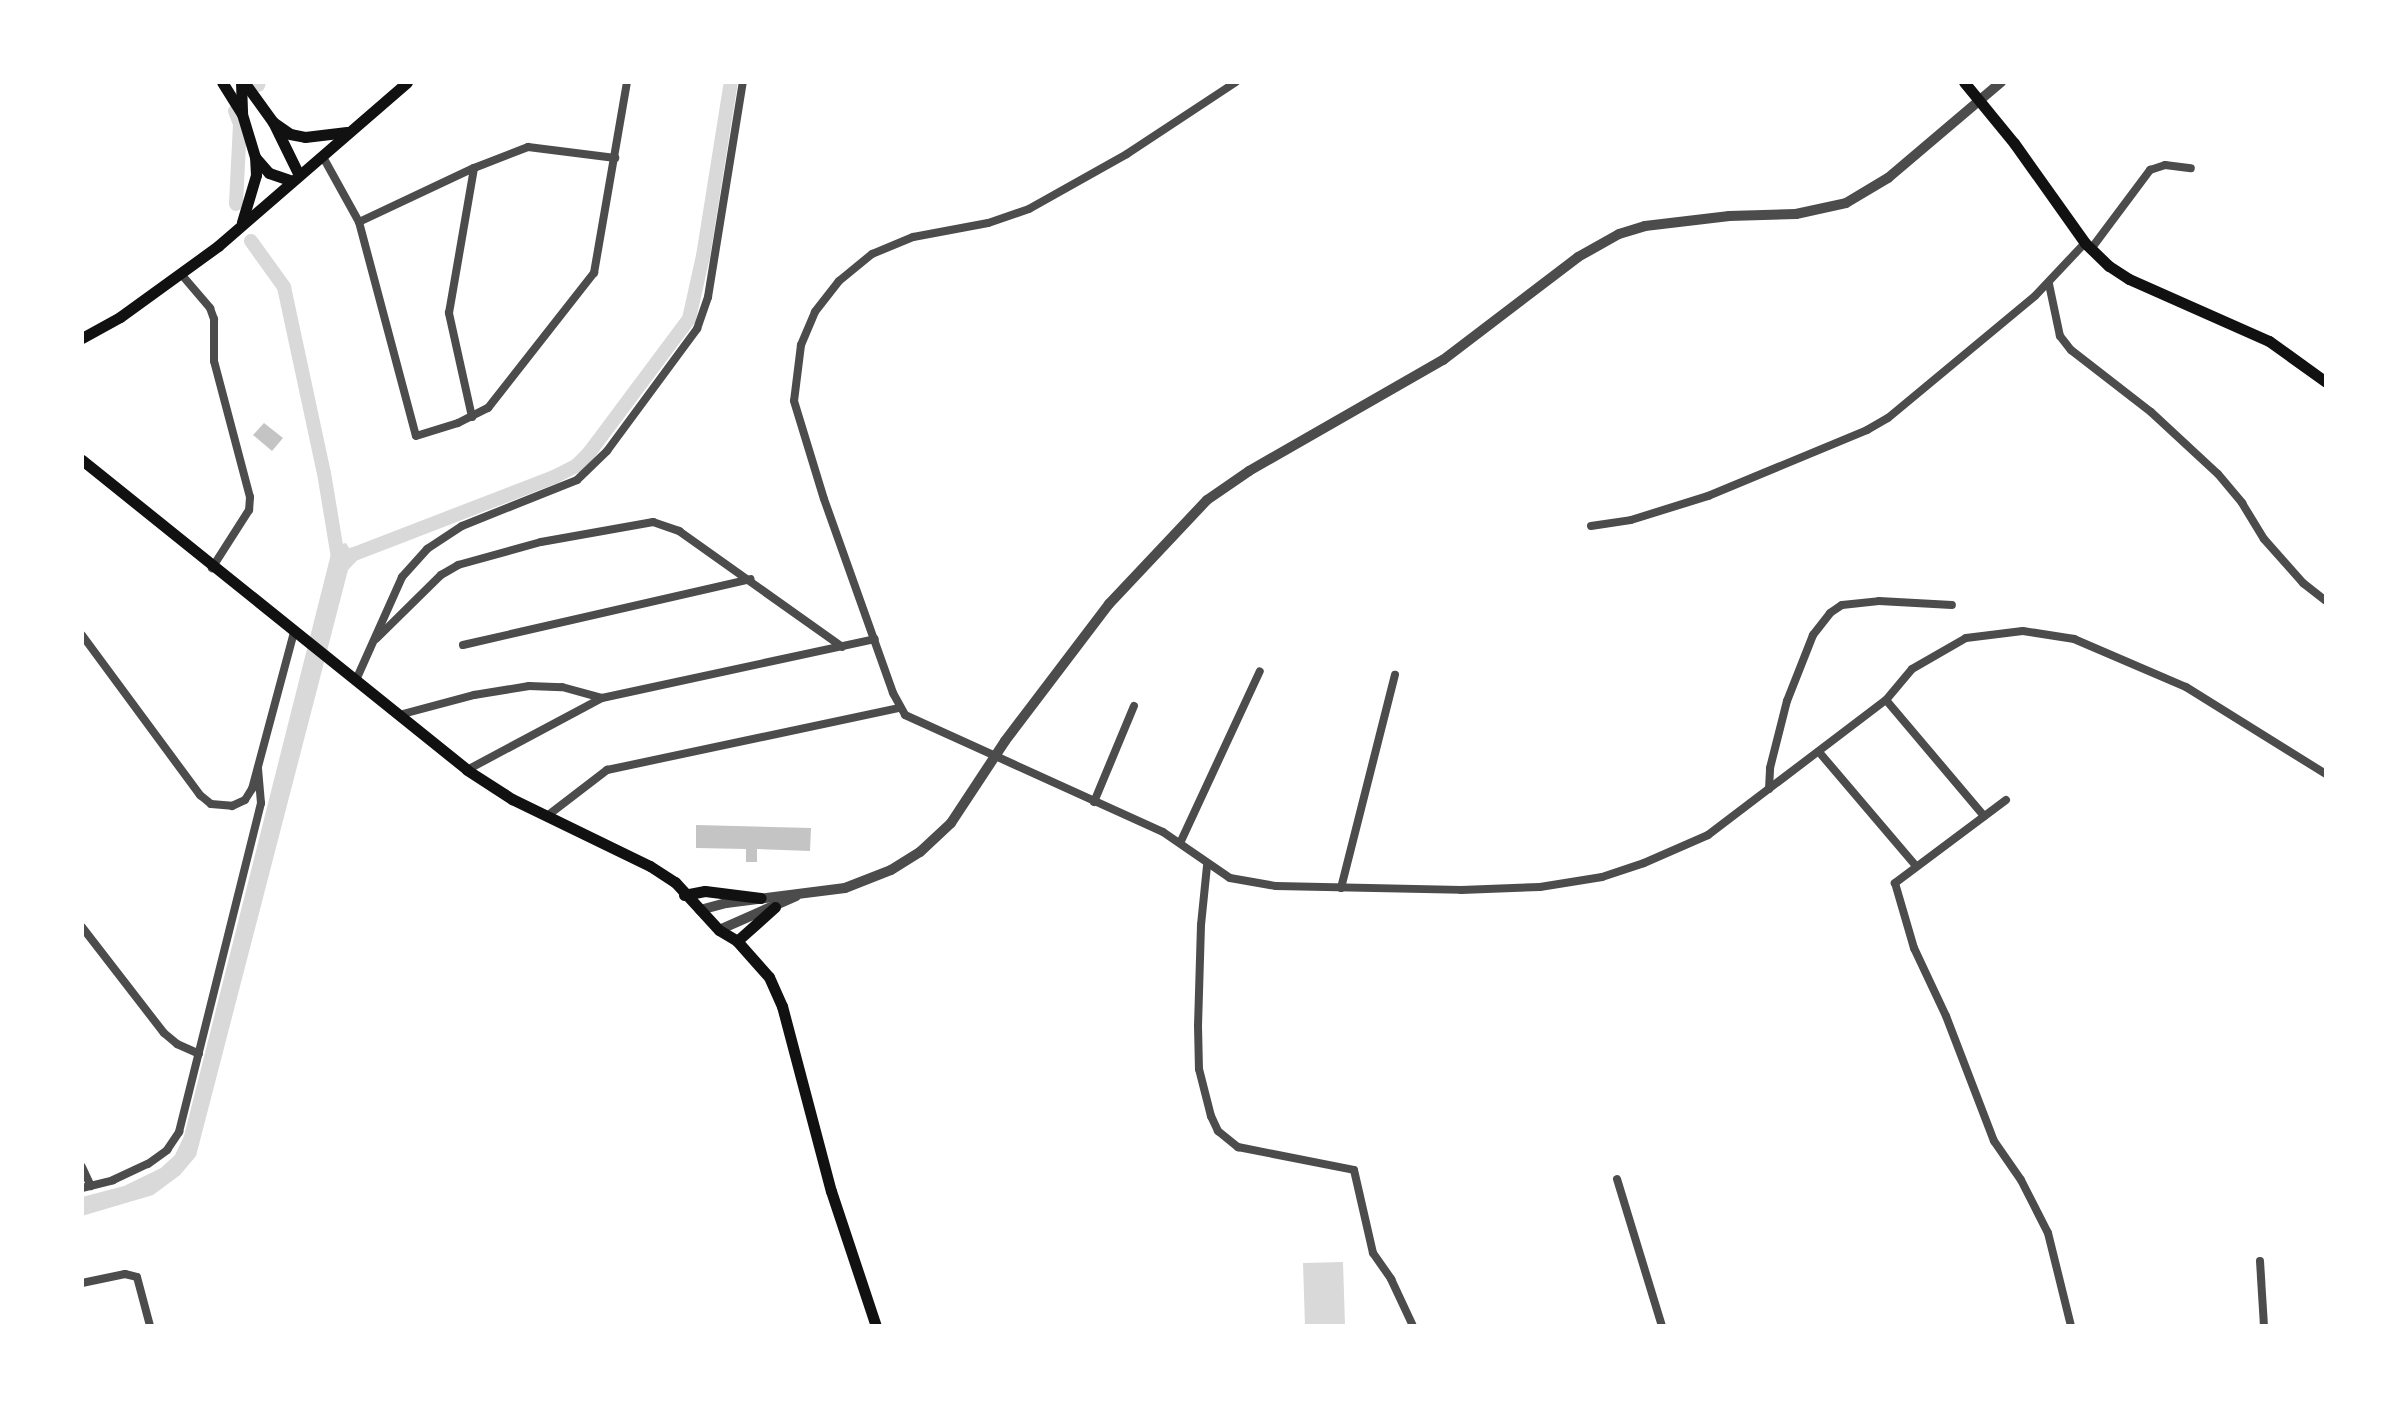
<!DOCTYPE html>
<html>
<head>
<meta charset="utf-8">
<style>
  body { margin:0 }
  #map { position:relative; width:2408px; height:1408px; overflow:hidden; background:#fff; font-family:Bitter,serif }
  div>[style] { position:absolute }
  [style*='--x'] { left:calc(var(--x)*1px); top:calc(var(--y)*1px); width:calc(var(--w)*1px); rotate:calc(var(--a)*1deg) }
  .water>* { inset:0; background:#d9d9d9 }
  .canal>* { height:14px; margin:-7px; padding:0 7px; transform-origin:7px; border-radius:7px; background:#d9d9d9 }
  .building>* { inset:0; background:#c4c4c4 }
  .minor>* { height:8px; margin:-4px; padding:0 4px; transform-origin:4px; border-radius:4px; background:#4c4c4c }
  .tertiary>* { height:10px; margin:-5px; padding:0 5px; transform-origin:5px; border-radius:5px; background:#4c4c4c }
  .secondary>* { height:11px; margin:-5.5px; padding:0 5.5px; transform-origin:5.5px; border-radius:5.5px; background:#111 }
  span { translate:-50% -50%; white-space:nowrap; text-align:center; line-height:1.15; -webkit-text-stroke:8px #fff; paint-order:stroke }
  .frame { position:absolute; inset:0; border:84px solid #fff; pointer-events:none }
</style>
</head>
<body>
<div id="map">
  <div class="water">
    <i style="clip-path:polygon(346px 543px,349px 548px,358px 546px,361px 556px,348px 570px,196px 1156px,180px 1175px,153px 1195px,82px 1216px,82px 1197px,124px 1186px,161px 1168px,175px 1155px,184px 1136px,333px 546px)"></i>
    <i style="clip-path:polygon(1343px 1262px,1345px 1326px,1305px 1326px,1303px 1263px)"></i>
  </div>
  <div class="canal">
    <i style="--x:258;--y:85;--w:3;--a:-72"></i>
    <i style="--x:235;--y:111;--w:14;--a:69"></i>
    <i style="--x:240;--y:124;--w:80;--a:92.9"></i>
    <i style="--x:251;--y:241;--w:57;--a:54.3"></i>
    <i style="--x:284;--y:287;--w:190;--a:77.9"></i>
    <i style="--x:324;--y:473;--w:92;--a:80.6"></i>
    <i style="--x:344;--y:558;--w:225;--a:-21.1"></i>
    <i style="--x:554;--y:477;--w:25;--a:-27"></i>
    <i style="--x:576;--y:466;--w:18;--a:-45"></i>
    <i style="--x:589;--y:453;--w:167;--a:-53.3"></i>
    <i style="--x:689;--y:319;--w:65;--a:-77.5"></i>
    <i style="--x:703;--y:256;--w:176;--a:-80.9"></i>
  </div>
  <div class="building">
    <i style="clip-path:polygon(264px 423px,283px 438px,272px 451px,253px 435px)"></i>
    <i style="clip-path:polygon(696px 825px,811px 828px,810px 851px,757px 849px,757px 862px,746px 862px,746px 849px,696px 848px)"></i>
  </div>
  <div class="minor">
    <i style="--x:1236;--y:82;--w:131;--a:146.6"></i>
    <i style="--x:1127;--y:154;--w:112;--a:150.7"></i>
    <i style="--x:1029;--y:209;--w:43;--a:161.1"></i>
    <i style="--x:988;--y:223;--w:76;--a:169.4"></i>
    <i style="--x:913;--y:237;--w:44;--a:157.5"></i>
    <i style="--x:872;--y:254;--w:43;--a:140.7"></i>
    <i style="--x:839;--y:281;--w:39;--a:128"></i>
    <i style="--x:815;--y:312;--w:36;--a:113"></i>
    <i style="--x:801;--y:345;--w:56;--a:97.1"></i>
    <i style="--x:794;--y:401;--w:102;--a:73"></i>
    <i style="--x:824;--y:499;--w:206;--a:70.4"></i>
    <i style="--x:893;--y:693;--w:25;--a:61"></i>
    <i style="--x:905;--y:715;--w:283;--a:24.4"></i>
    <i style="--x:1163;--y:832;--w:81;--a:34.5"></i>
    <i style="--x:1230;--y:878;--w:47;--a:9.9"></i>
    <i style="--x:1276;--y:886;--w:185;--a:1.2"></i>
    <i style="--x:1461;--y:890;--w:79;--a:-2.2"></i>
    <i style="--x:1540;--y:887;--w:63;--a:-9.2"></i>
    <i style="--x:1602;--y:877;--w:44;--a:-18.4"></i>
    <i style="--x:1644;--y:863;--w:70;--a:-23.6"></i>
    <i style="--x:1708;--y:835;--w:223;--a:-37.2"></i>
    <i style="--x:1886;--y:700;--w:40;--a:-50"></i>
    <i style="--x:1912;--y:669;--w:62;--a:-29.9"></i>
    <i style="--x:1966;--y:638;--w:57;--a:-7"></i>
    <i style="--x:2023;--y:631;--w:52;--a:8.9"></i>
    <i style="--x:2074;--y:639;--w:122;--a:23.2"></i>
    <i style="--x:2186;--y:687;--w:165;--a:31.9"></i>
    <i style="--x:323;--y:157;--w:74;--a:61"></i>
    <i style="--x:359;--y:222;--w:221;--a:75.1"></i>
    <i style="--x:416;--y:436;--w:44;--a:-17.2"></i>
    <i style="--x:458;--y:423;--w:34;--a:-27"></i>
    <i style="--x:488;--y:408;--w:172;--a:-51.9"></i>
    <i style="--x:594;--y:273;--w:194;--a:-80.2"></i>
    <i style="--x:359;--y:222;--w:127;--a:-25.2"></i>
    <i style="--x:474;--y:168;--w:58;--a:-21.3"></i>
    <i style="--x:528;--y:147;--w:88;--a:7.2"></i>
    <i style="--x:2091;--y:249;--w:99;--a:-53.2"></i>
    <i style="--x:2150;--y:170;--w:16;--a:-18"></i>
    <i style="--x:2165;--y:165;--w:26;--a:7"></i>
    <i style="--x:181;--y:274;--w:45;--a:49.5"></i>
    <i style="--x:210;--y:308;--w:12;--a:70"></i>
    <i style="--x:214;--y:319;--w:42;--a:90"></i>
    <i style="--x:214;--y:361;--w:141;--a:75.2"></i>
    <i style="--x:250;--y:497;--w:13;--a:94"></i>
    <i style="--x:249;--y:510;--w:69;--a:122.5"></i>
    <i style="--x:2049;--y:284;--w:53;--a:78.1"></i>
    <i style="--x:2060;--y:336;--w:18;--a:52"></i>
    <i style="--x:2071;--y:350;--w:101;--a:37.8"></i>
    <i style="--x:2151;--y:412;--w:91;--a:42.8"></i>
    <i style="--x:2218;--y:474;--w:38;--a:50"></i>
    <i style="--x:2242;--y:503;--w:42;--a:58.6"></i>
    <i style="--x:2264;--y:539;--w:59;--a:48.4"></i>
    <i style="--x:2303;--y:583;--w:29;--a:38"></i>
    <i style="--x:472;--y:417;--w:107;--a:-102.5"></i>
    <i style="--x:449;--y:313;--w:147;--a:-80.2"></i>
    <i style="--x:1591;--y:526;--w:40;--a:-8.5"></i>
    <i style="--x:1631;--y:520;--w:81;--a:-17.3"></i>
    <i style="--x:1708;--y:496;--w:172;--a:-22.5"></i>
    <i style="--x:1867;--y:430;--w:24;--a:-30"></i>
    <i style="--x:1888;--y:418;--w:191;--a:-39.7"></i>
    <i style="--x:2035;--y:296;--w:73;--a:-46.7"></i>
    <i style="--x:82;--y:635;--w:199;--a:53.6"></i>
    <i style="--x:200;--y:795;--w:14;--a:39"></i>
    <i style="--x:211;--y:804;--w:21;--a:5"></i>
    <i style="--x:232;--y:806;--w:14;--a:-25"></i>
    <i style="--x:245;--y:800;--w:13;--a:-58"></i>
    <i style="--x:252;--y:789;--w:163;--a:-75"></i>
    <i style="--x:376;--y:639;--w:91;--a:-44.6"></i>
    <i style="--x:441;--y:575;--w:20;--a:-30"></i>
    <i style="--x:458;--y:565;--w:86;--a:-15.5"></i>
    <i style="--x:541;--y:542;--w:114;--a:-10.1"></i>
    <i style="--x:653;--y:522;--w:28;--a:19"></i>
    <i style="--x:679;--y:531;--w:200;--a:35.4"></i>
    <i style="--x:463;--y:645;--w:295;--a:-12.9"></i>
    <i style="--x:356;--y:680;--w:113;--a:-65.9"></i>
    <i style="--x:402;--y:577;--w:38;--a:-48"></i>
    <i style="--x:427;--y:549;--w:42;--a:-33.3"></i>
    <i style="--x:462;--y:526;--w:124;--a:-21.8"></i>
    <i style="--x:577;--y:480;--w:42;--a:-44"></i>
    <i style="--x:607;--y:451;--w:152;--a:-53.6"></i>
    <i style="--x:697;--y:329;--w:34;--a:-71"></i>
    <i style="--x:708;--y:297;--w:218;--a:-80.8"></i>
    <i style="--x:1886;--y:700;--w:152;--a:49.8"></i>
    <i style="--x:399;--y:715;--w:78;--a:-14.9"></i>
    <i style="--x:474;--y:695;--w:56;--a:-9.3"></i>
    <i style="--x:529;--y:686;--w:33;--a:2"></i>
    <i style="--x:562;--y:687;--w:41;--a:15.4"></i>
    <i style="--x:1819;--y:752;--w:150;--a:49.6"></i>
    <i style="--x:467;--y:770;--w:153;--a:-28.1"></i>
    <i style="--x:602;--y:698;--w:279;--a:-12.2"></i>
    <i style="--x:1769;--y:789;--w:21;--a:-87"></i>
    <i style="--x:1770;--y:768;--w:69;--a:-75.8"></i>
    <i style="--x:1787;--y:701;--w:71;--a:-68.5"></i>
    <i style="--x:1813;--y:635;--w:28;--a:-52"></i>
    <i style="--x:1830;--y:613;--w:14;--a:-34"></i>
    <i style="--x:1842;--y:605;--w:37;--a:-6"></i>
    <i style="--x:1879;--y:601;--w:73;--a:3.1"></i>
    <i style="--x:2006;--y:800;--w:139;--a:143.2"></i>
    <i style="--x:1895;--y:883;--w:68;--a:73.7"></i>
    <i style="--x:1914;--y:948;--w:75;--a:64.8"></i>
    <i style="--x:1946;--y:1016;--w:134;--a:69"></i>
    <i style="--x:1994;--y:1141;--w:47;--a:55.3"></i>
    <i style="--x:2021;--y:1180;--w:59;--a:63"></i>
    <i style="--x:2048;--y:1233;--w:96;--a:76.1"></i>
    <i style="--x:1094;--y:802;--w:104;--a:-67.4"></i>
    <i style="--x:547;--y:816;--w:76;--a:-37.5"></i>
    <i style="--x:607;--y:770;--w:299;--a:-12"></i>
    <i style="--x:1181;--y:841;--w:187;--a:-65.1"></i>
    <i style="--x:1207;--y:866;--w:59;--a:95.8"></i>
    <i style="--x:1201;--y:925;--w:101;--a:91.7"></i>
    <i style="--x:1198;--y:1026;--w:43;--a:88.7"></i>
    <i style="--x:1199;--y:1069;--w:49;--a:75.7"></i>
    <i style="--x:1211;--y:1116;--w:17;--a:65"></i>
    <i style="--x:1218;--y:1131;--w:26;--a:39"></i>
    <i style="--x:1238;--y:1147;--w:118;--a:11.2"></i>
    <i style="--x:1354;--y:1170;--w:85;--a:77.1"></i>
    <i style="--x:1373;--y:1253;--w:32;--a:55"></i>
    <i style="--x:1391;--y:1279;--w:52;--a:64.9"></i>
    <i style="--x:1341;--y:888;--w:220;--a:-75.8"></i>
    <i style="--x:82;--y:927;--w:134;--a:52.3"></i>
    <i style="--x:164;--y:1033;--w:17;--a:40"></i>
    <i style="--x:177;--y:1044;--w:24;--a:24"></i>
    <i style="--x:82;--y:1167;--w:21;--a:65"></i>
    <i style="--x:1617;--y:1179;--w:154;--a:73"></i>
    <i style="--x:82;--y:1188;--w:32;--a:-14"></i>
    <i style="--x:113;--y:1180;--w:38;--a:-25"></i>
    <i style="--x:148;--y:1164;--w:24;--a:-36"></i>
    <i style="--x:167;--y:1150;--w:22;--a:-56"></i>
    <i style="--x:179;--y:1132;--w:339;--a:-76"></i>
    <i style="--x:261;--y:803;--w:35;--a:-95"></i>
    <i style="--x:2260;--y:1261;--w:65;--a:86.5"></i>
    <i style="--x:82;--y:1283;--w:44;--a:-11.8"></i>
    <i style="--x:125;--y:1274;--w:12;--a:14"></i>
    <i style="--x:137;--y:1277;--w:51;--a:75.1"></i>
  </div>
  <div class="tertiary">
    <i style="--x:700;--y:910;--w:27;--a:-15"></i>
    <i style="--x:726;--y:903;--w:120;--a:-7.2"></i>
    <i style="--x:845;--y:888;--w:49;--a:-21.4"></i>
    <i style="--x:891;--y:870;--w:34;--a:-32"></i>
    <i style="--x:920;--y:852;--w:42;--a:-43.1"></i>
    <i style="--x:951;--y:823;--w:98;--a:-56.6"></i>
    <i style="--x:1005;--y:741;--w:172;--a:-52.8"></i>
    <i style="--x:1109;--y:604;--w:143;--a:-46.7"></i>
    <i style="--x:1207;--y:500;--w:51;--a:-34.6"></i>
    <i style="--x:1249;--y:471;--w:224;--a:-29.8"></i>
    <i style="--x:1443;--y:360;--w:170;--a:-37.3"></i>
    <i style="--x:1578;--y:257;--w:47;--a:-29.3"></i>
    <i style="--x:1619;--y:234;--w:27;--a:-17"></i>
    <i style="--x:1645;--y:226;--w:85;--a:-6.8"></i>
    <i style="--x:1729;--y:216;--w:67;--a:-1.7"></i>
    <i style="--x:1796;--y:214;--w:51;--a:-12.4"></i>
    <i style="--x:1846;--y:203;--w:49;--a:-30.8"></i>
    <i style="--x:1888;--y:178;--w:148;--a:-40.3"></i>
    <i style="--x:719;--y:930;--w:84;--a:-23.8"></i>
  </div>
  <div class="secondary">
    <i style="--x:222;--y:82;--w:36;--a:58"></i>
    <i style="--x:241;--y:82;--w:32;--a:88"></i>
    <i style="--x:242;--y:114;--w:45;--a:73.2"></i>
    <i style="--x:255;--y:157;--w:21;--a:49"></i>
    <i style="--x:269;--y:173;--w:24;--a:19"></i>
    <i style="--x:244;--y:82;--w:49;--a:54.1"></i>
    <i style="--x:273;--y:122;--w:59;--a:63.9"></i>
    <i style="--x:1964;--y:82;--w:79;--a:50.7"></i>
    <i style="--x:2014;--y:143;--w:123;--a:54.6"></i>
    <i style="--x:2085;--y:243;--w:33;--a:44"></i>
    <i style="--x:2109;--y:266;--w:24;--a:33"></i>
    <i style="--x:2129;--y:279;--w:153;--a:23.9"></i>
    <i style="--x:2269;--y:341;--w:70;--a:35.7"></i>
    <i style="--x:273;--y:122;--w:21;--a:35"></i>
    <i style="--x:290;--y:134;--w:15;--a:11"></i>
    <i style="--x:305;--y:137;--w:42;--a:-6.8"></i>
    <i style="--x:242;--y:222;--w:49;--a:-73.4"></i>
    <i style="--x:256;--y:175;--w:18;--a:-93"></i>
    <i style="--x:82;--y:338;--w:43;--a:-28.9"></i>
    <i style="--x:120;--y:317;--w:121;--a:-35.9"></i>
    <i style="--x:218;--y:246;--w:250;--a:-40.9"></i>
    <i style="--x:82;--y:460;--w:494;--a:38.8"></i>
    <i style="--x:467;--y:770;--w:54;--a:32.8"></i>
    <i style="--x:512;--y:799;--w:153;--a:25.9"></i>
    <i style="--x:650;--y:866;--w:30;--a:33"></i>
    <i style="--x:675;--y:882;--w:65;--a:47.5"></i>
    <i style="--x:719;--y:930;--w:21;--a:31"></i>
    <i style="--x:737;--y:941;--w:48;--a:48.4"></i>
    <i style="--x:769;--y:977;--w:32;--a:66"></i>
    <i style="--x:782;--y:1006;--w:191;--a:75.2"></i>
    <i style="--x:831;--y:1191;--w:142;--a:71.6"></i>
    <i style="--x:684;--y:895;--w:21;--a:-11"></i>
    <i style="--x:705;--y:891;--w:56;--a:7.1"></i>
    <i style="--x:737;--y:941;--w:51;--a:-41.8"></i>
  </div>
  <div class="frame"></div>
</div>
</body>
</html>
